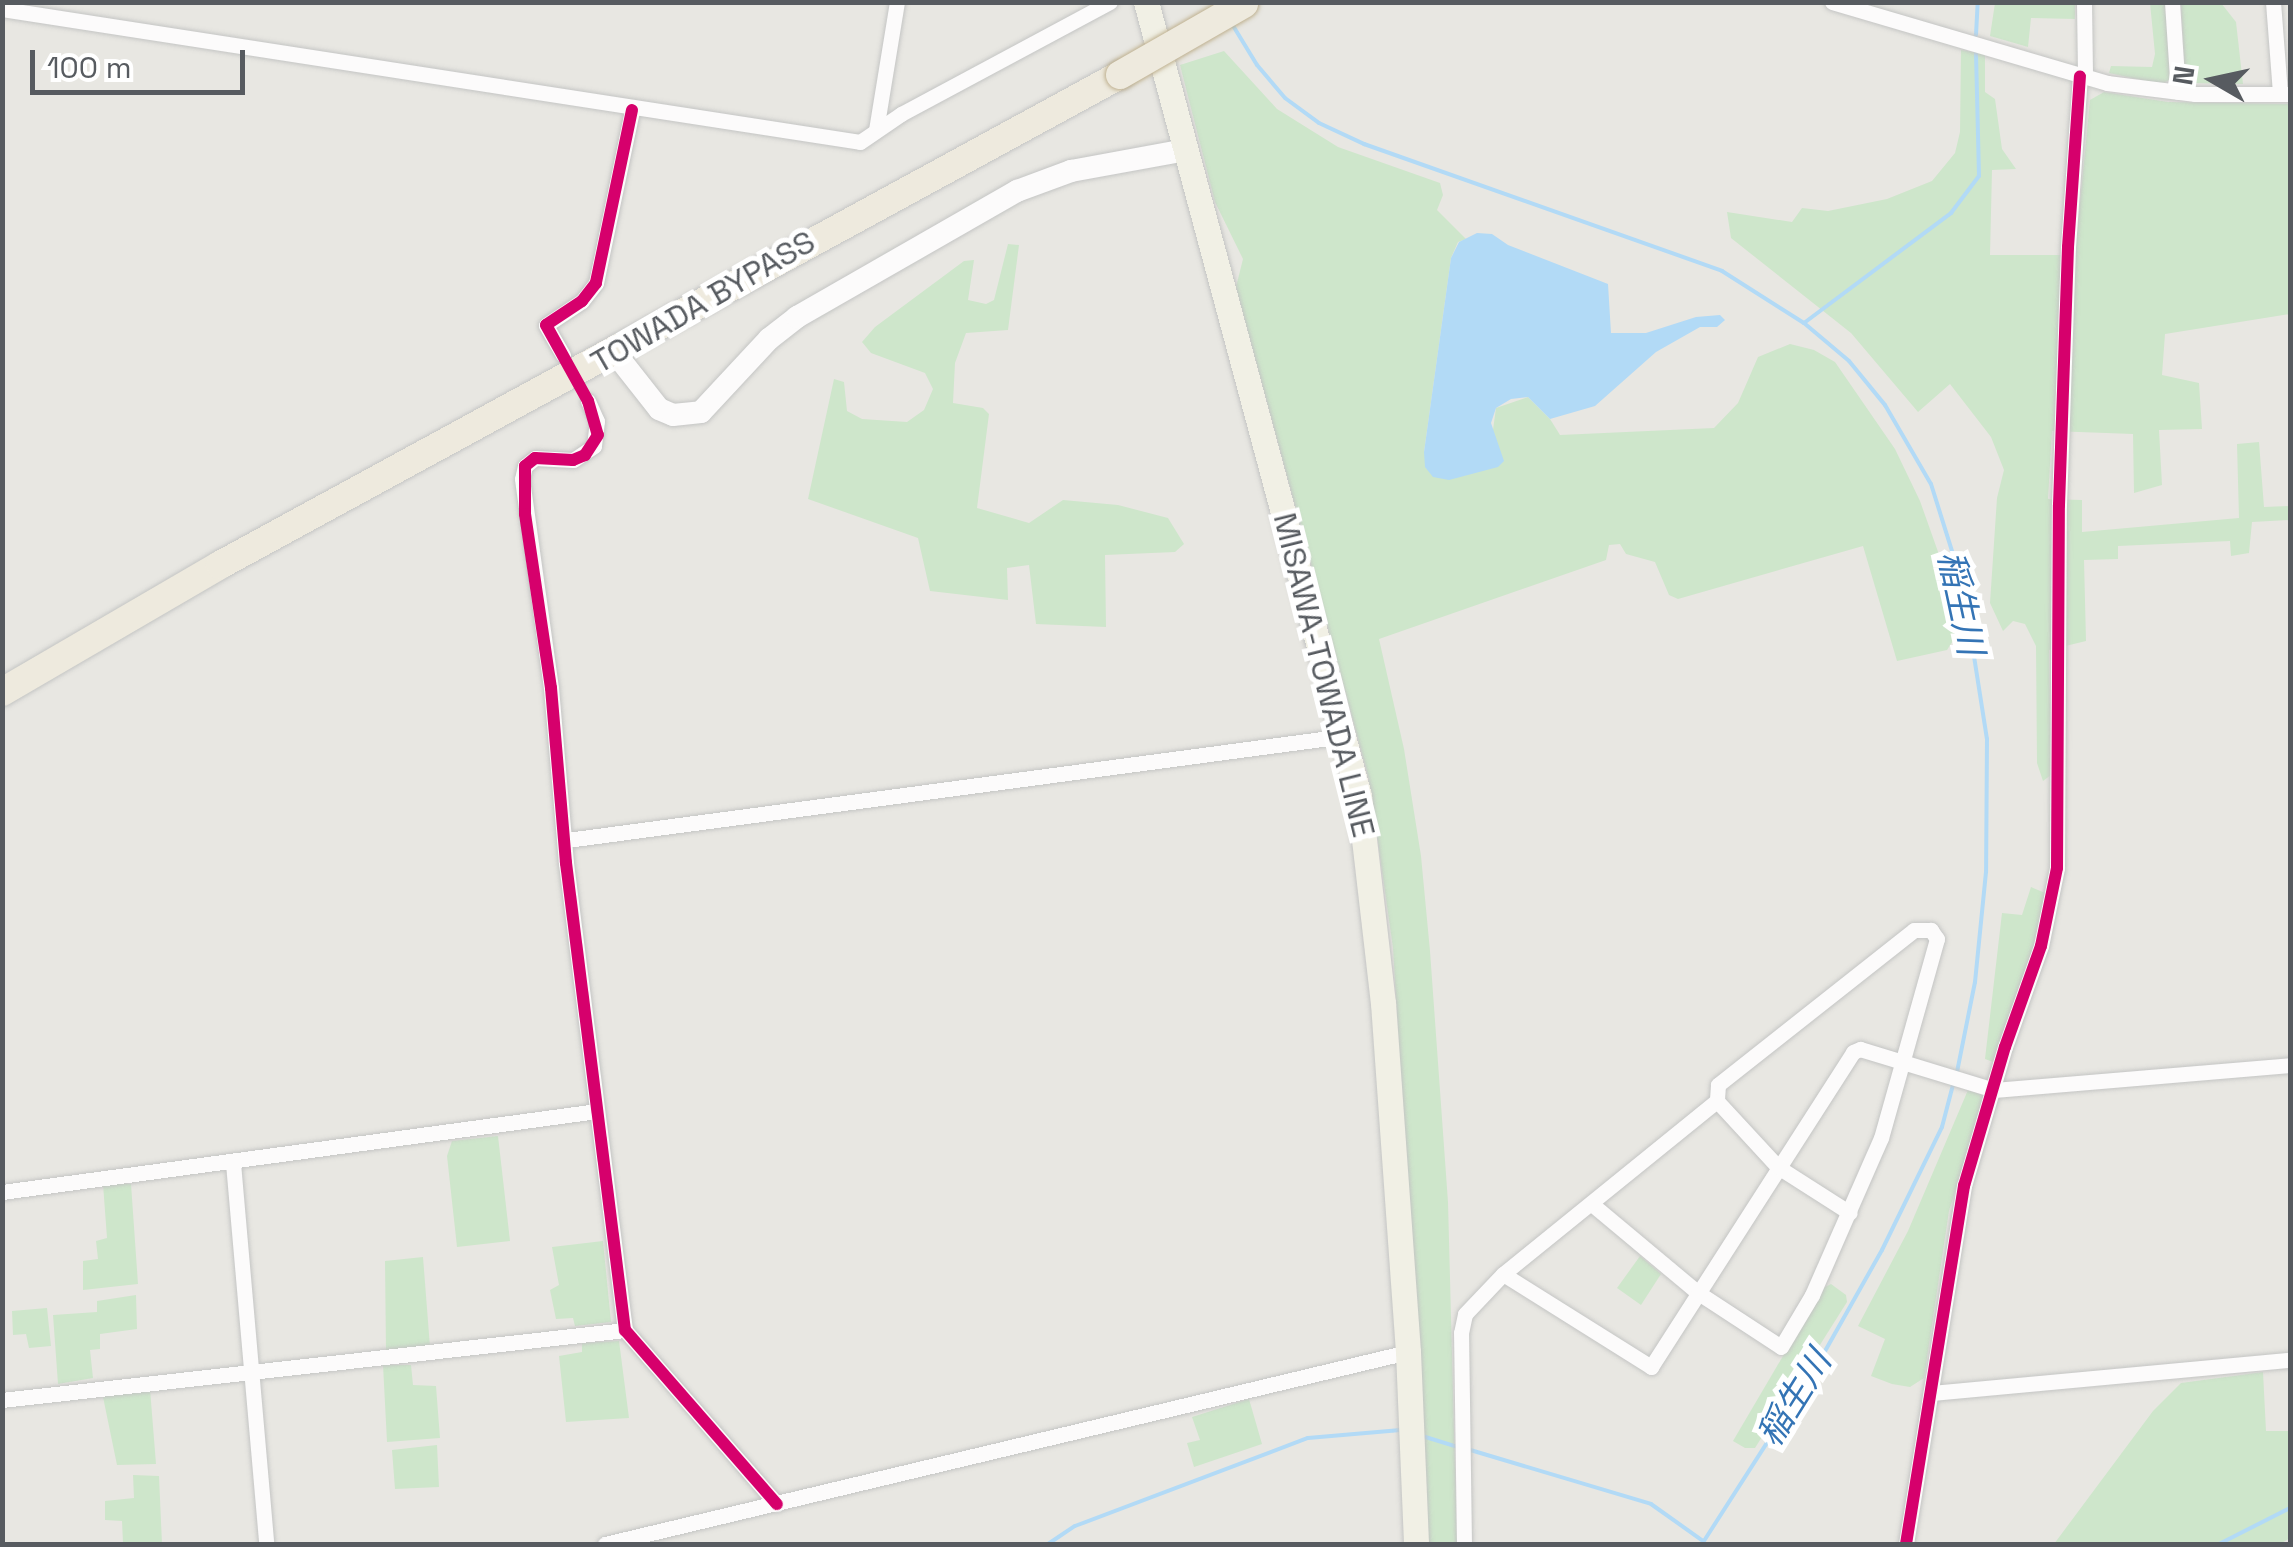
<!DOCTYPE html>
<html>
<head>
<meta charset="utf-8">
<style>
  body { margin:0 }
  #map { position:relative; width:2293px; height:1547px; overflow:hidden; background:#e8e7e2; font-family:"Space Grotesk","Noto Sans JP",sans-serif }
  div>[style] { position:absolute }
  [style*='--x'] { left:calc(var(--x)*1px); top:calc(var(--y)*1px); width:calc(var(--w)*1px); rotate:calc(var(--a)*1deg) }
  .green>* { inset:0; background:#cee6cb }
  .water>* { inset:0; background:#b2daf6 }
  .stream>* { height:4px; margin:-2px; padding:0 2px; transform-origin:2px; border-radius:2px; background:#b2daf6 }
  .roads { filter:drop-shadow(0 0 2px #c4c5c4) drop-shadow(0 0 2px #c4c5c4) }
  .street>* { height:15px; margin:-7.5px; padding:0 7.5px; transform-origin:7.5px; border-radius:7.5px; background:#fcfbfb }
  .secondary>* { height:22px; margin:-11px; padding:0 11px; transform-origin:11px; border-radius:11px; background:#fcfbfb }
  .primary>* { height:25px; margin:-12.5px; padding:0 12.5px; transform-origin:12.5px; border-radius:12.5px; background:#f1f0e5 }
  .highway>* { height:28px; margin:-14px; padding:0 14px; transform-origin:14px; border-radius:14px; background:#eeeade }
  .bridges { filter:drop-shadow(0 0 2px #bfb190) drop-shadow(0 0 2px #bfb190) }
  .highway-bridge>* { height:28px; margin:-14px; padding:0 14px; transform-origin:14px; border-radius:14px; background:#eeeade }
  .cycleway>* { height:12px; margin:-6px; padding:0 6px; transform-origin:6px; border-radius:6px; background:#d6006c }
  span { translate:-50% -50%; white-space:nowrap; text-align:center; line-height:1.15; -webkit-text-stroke:10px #fff; paint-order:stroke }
  .street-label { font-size:32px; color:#575b60 }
  .water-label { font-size:35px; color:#3474b5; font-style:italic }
  .frame { position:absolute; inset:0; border:5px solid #575b60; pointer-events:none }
  .north { position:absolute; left:2163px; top:30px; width:100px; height:100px; -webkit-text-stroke:8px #fff; paint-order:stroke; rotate:279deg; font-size:28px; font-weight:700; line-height:40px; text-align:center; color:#575b60 }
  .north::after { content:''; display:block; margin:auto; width:35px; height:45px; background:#575b60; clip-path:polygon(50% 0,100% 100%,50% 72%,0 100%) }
  .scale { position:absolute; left:30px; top:50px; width:215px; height:45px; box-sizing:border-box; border:5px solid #575b60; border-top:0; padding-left:12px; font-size:30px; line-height:35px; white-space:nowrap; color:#575b60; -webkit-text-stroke:8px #fff; paint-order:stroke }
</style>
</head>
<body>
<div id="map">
  <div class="green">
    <i style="clip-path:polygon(1995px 3px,2075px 3px,2075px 19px,2031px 18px,2028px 47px,1990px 36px)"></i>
    <i style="clip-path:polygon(2150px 3px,2165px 3px,2170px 80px,2160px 84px,2109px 73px,2111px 66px,2152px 67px,2155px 54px)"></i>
    <i style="clip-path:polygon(2181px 3px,2221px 3px,2236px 22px,2243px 84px,2190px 83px,2185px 75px)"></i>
    <i style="clip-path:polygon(1961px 50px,1985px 54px,1985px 92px,1995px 99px,2002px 149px,2016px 169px,1992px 170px,1990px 255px,2075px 255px,2090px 100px,2104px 92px,2168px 102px,2290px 104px,2290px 314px,2165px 334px,2162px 375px,2199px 383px,2202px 429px,2159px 430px,2162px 485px,2134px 493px,2133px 434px,2052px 431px,2048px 499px,2082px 500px,2082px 532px,2239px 518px,2237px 444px,2259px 442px,2264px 507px,2290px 506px,2290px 520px,2252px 522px,2249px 553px,2231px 556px,2230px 541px,2118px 546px,2118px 559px,2084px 560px,2086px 641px,2049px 650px,2051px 775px,2043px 781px,2037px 763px,2036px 646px,2025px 624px,2013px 621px,2003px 631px,1990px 603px,1997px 498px,2004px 470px,1991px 437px,1950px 384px,1918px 412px,1851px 333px,1731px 238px,1727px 212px,1792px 222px,1802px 208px,1828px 211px,1887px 199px,1932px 181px,1955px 153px,1960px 132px)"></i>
    <i style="clip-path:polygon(1224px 51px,1277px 109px,1338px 147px,1440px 183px,1443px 195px,1437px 210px,1466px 239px,1458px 242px,1451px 258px,1424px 452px,1500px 452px,1492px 437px,1496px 408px,1528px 397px,1550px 419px,1560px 435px,1714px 428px,1738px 403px,1758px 357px,1790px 344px,1814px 350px,1835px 362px,1895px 449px,1920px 501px,1942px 563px,1958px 633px,1947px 650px,1897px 661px,1863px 546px,1678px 599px,1669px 595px,1655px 562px,1626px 554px,1620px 544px,1609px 545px,1606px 560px,1379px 639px,1404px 749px,1421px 856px,1430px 951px,1448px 1202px,1457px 1544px,1428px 1544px,1393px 948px,1369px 779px,1236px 287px,1243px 259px,1215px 202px,1180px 65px)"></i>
    <i style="clip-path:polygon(1008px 244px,1019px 245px,1008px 330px,966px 333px,955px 363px,953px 403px,983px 408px,989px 414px,977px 508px,1029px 523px,1063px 500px,1118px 505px,1168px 518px,1184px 544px,1175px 552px,1105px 555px,1106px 627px,1036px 624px,1029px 565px,1007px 568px,1008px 600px,930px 591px,918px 538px,808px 499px,834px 379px,844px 382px,847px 411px,862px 419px,907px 422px,924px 410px,933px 389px,925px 373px,871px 353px,862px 342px,875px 327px,964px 261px,974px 260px,968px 300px,986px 304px,994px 300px)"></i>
    <i style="clip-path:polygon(2031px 887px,2045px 893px,2032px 953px,1996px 1063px,1985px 1059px,2002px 913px,2022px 915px)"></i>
    <i style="clip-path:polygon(1968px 1090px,1985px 1096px,1949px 1211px,1924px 1378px,1910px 1387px,1892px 1384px,1871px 1376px,1885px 1339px,1858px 1326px,1908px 1231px)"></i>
    <i style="clip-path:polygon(498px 1136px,510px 1241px,457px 1247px,447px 1156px,452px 1141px)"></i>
    <i style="clip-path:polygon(103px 1184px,131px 1184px,138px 1284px,83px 1290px,83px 1261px,98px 1259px,96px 1241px,107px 1238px)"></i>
    <i style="clip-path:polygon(603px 1241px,611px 1322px,575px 1326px,573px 1318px,556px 1319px,550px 1290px,559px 1285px,552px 1247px)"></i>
    <i style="clip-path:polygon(1640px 1256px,1661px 1274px,1641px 1305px,1617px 1288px)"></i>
    <i style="clip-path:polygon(423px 1257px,430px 1347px,386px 1351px,385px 1261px)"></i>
    <i style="clip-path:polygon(1831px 1284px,1846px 1295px,1847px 1302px,1755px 1448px,1745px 1448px,1733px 1441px,1823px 1288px)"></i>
    <i style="clip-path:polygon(136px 1295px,137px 1329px,100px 1334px,100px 1349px,90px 1350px,93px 1378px,58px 1384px,53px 1315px,97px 1312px,97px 1301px)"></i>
    <i style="clip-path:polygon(47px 1308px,51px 1346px,29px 1348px,26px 1334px,13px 1335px,12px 1311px)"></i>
    <i style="clip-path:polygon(619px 1341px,629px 1418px,566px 1422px,559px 1356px,582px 1352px,582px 1343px)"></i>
    <i style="clip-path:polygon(383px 1365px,411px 1365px,413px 1385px,436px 1386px,440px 1438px,387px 1442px)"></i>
    <i style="clip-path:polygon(2263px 1372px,2266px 1431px,2290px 1431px,2290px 1538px,2280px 1544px,2054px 1544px,2153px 1411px,2181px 1383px)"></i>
    <i style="clip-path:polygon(150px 1389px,156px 1464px,117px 1465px,103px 1397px)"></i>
    <i style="clip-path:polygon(1249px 1399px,1262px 1444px,1194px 1467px,1187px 1443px,1200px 1440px,1192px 1417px)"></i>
    <i style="clip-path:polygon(437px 1445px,439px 1487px,395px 1489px,392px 1450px)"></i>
    <i style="clip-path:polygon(133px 1475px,159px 1476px,162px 1544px,115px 1544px,123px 1543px,122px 1521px,105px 1520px,105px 1501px,134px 1498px)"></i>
  </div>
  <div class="water">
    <i style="clip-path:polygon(1477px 233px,1492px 234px,1508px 245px,1608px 284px,1611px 333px,1646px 333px,1696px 317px,1720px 315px,1725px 320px,1717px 327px,1700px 327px,1656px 352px,1595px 406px,1550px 419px,1528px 397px,1511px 399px,1496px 408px,1491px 423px,1504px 461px,1498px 467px,1449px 480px,1433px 477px,1425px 467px,1424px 452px,1451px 258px,1459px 242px)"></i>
  </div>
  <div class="stream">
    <i style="--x:1232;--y:24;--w:48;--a:58.6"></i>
    <i style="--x:1257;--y:65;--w:43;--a:49.7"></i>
    <i style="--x:1285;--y:98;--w:42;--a:36.3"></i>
    <i style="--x:1319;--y:123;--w:50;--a:25"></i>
    <i style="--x:1364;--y:144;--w:380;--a:19.5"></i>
    <i style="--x:1722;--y:271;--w:97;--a:32.4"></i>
    <i style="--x:1804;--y:323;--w:59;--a:40.2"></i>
    <i style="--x:1849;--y:361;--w:57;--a:50.7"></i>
    <i style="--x:1885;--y:405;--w:91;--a:59.8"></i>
    <i style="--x:1931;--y:484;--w:107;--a:72.6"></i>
    <i style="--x:1963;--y:586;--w:155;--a:81.1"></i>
    <i style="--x:1987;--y:739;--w:133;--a:90.4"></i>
    <i style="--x:1986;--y:872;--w:111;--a:95.7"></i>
    <i style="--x:1975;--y:982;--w:92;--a:101.3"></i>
    <i style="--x:1976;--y:35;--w:33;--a:-87"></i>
    <i style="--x:1804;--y:323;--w:184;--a:-36.8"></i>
    <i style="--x:1951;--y:213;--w:46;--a:-52.9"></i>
    <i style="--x:1979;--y:176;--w:126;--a:-91.4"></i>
    <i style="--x:1419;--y:1435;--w:41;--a:17.1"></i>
    <i style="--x:1467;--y:1449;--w:192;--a:16.6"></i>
    <i style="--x:1651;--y:1504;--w:64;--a:35.4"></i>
    <i style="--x:1048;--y:1544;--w:32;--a:-34"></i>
    <i style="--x:1075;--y:1526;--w:249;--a:-20.7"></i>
    <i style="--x:1308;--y:1438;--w:93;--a:-4.9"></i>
    <i style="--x:1702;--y:1544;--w:219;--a:-57.3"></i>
    <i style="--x:1820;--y:1360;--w:126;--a:-60.6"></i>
    <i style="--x:1882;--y:1250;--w:137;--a:-64"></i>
    <i style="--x:1942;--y:1127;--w:48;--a:-75.4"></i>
    <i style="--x:2219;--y:1544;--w:80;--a:-26.9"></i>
  </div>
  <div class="roads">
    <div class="street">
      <i style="--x:1832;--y:2;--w:287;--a:16.4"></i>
      <i style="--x:2107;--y:83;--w:89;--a:7.1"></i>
      <i style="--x:2195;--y:94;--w:95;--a:0"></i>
      <i style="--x:2084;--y:2;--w:75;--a:89.2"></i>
      <i style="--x:2172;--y:2;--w:90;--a:86.2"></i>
      <i style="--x:2273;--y:2;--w:91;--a:85.6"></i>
      <i style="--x:2;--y:9;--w:868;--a:8.81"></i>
      <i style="--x:860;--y:142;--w:50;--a:-34.3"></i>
      <i style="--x:901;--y:114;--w:237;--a:-28.2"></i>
      <i style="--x:876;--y:130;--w:130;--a:-80.7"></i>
      <i style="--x:563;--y:355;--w:34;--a:-120"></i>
      <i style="--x:546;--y:325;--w:43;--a:-33.7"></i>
      <i style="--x:582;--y:301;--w:23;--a:-52"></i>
      <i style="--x:596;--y:283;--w:177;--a:-78.2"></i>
      <i style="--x:588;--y:401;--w:22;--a:66"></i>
      <i style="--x:597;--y:421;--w:25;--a:97"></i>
      <i style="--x:594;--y:446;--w:25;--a:146"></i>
      <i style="--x:573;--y:460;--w:38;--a:-177"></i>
      <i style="--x:535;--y:458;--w:13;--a:141"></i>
      <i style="--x:525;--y:466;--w:13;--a:103"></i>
      <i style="--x:522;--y:479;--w:211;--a:82.1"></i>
      <i style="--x:551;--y:688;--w:176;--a:85.1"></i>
      <i style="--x:566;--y:863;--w:471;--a:82.8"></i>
      <i style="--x:625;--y:1330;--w:231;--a:48.9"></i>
      <i style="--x:567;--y:840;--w:784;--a:-7.62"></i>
      <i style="--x:233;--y:1163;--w:382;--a:85"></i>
      <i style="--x:2;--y:1192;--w:600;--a:-7.75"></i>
      <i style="--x:1593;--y:1205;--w:136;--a:39.9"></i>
      <i style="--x:1697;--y:1292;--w:100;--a:33.2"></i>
      <i style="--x:1781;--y:1347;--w:61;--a:-59.2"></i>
      <i style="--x:1812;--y:1295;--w:171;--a:-66.3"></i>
      <i style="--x:1881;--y:1138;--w:207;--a:-74.3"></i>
      <i style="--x:1937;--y:939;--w:11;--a:-124"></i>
      <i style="--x:1931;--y:930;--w:17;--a:180"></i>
      <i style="--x:1914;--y:930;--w:250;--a:141.7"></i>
      <i style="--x:1718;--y:1085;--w:16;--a:94"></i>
      <i style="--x:1503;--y:1274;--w:175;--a:32.1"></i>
      <i style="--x:1651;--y:1367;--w:374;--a:-57.3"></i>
      <i style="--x:1853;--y:1052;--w:8;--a:-23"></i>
      <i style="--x:1860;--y:1049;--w:140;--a:17"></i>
      <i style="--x:1994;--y:1090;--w:297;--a:-4.8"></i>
      <i style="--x:1931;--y:1393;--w:361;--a:-5.3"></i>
      <i style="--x:2;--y:1400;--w:627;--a:-6.41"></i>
      <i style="--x:605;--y:1544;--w:826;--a:-13.45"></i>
      <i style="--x:1464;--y:1544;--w:211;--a:-90.8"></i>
      <i style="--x:1461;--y:1333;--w:19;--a:-78"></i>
      <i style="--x:1465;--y:1314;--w:55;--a:-46.5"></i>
      <i style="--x:1503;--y:1274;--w:275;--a:-39"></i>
      <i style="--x:1717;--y:1101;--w:90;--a:47.3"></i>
      <i style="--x:1778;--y:1167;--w:85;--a:32.6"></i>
      <i style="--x:1906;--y:1544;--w:363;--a:-80.8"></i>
      <i style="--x:1964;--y:1186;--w:145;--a:-73.6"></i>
      <i style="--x:2005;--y:1047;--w:107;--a:-70.4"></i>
      <i style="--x:2041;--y:946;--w:80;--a:-78.4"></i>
      <i style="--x:2057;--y:868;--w:363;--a:-89.7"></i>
      <i style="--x:2059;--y:505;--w:258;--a:-88"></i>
      <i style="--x:2068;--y:247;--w:171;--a:-86"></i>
    </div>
    <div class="secondary">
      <i style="--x:615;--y:353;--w:71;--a:51.8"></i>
      <i style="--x:659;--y:409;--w:15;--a:23"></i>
      <i style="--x:673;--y:415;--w:28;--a:-6"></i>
      <i style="--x:701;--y:412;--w:100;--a:-47"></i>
      <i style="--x:769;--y:339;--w:36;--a:-38"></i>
      <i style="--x:797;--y:317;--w:254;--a:-29.8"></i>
      <i style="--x:1017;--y:191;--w:58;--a:-20.3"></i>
      <i style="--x:1071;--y:171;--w:116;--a:-10.4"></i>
    </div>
    <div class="primary">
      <i style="--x:1146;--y:2;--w:822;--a:74.98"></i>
      <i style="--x:1359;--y:796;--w:208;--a:83.4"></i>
      <i style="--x:1383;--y:1003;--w:350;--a:85.9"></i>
      <i style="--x:1408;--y:1352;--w:192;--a:87.6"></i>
    </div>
    <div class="highway">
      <i style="--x:2;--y:692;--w:252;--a:-30.2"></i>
      <i style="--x:220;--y:565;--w:1025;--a:-28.57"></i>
    </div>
  </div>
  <div class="bridges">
    <div class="highway-bridge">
      <i style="--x:1120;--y:75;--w:143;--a:-29.8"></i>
    </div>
  </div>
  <div class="cycleway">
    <i style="--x:632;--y:110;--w:177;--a:101.8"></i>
    <i style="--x:596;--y:283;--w:23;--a:128"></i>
    <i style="--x:582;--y:301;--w:43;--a:146.3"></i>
    <i style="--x:546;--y:325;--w:87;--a:61.1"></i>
    <i style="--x:588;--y:401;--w:35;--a:74"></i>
    <i style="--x:598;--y:435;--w:24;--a:123"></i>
    <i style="--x:585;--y:455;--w:13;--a:157"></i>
    <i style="--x:573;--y:460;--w:38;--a:-177"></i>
    <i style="--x:535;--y:458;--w:13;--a:141"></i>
    <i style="--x:525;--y:466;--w:48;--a:90"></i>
    <i style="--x:525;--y:514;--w:176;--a:81.5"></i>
    <i style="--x:551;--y:688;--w:176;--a:85.1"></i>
    <i style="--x:566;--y:863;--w:471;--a:82.8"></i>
    <i style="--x:625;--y:1330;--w:231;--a:48.9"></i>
    <i style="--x:1906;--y:1544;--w:363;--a:-80.8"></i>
    <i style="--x:1964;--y:1186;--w:145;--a:-73.6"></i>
    <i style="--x:2005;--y:1047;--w:107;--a:-70.4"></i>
    <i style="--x:2041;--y:946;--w:80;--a:-78.4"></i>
    <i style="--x:2057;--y:868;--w:363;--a:-89.7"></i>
    <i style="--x:2059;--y:505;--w:258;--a:-88"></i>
    <i style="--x:2068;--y:247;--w:171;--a:-86"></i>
  </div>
  <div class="street-label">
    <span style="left:703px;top:302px;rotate:-30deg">TOWADA BYPASS</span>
    <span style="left:1324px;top:675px;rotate:76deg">MISAWA-TOWADA LINE</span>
  </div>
  <div class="water-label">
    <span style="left:1961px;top:603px;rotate:78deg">稲生川</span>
    <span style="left:1794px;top:1398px;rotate:-58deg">稲生川</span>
  </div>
  <div class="frame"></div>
  <div class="north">N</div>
  <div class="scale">100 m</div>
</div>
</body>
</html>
